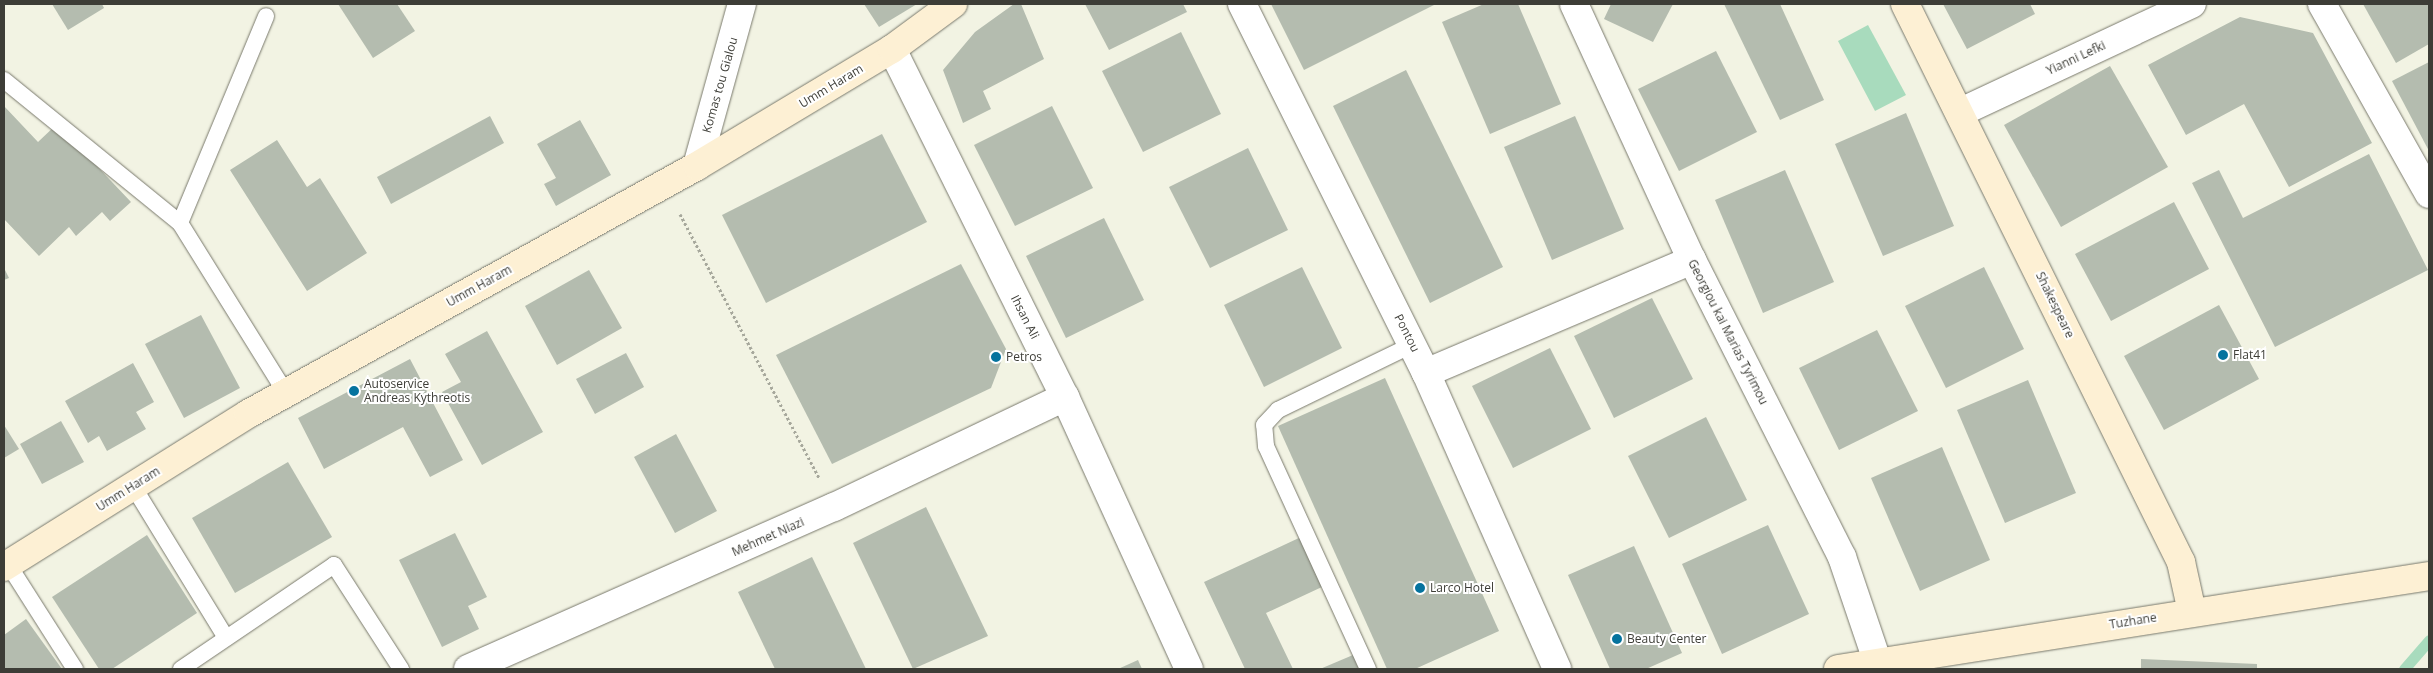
<!DOCTYPE html>
<html>
<head>
<meta charset="utf-8">
<style>
  body { margin:0 }
  #map { position:relative; width:2433px; height:673px; overflow:hidden; background:#f2f3e3; font-family:"Open Sans",sans-serif }
  div>[style] { position:absolute }
  [style*='--x'] { left:calc(var(--x)*1px); top:calc(var(--y)*1px); width:calc(var(--w)*1px); rotate:calc(var(--a)*1deg) }
  .water>* { inset:0; background:#a8dbbd }
  .stream>* { height:11px; margin:-5.5px; padding:0 5.5px; transform-origin:5.5px; border-radius:5.5px; background:#a8dbbd }
  .building>* { inset:0; background:#b4bcaf }
  .path>* { height:3px; margin-top:-1.5px; transform-origin:0; background:repeating-linear-gradient(90deg,#a7a89c 0 2.5px,transparent 0 5px) }
  .roads { filter:drop-shadow(0 0 1px #79796c) drop-shadow(0 0 1px #79796c) }
  .lane>* { height:16px; margin:-8px; padding:0 8px; transform-origin:8px; border-radius:8px; background:#fff }
  .street>* { height:28px; margin:-14px; padding:0 14px; transform-origin:14px; border-radius:14px; background:#fff }
  .secondary>* { height:28px; margin:-14px; padding:0 14px; transform-origin:14px; border-radius:14px; background:#fdf0d4 }
  .dots>* { width:14px; height:14px; translate:-50% -50%; box-sizing:border-box; border:2px solid #fff; border-radius:50% }
  span { translate:-50% -50%; white-space:nowrap; text-align:center; line-height:1.15; -webkit-text-stroke:4px #fff; paint-order:stroke }
  .street-label { font-size:12px; color:#3d3d37 }
  .poi-label { font-size:12px; color:#3d3d37 }
  .left { translate:0 -50%; text-align:left }
  .frame { position:absolute; inset:0; border:5px solid #3d3d37; pointer-events:none }
</style>
</head>
<body>
<div id="map">
  <div class="water">
    <i style="clip-path:polygon(1868px 25px,1906px 95px,1875px 111px,1838px 41px)"></i>
  </div>
  <div class="stream">
    <i style="--x:2404;--y:669;--w:38;--a:-49"></i>
  </div>
  <div class="building">
    <i style="clip-path:polygon(52px 4px,102px 4px,104px 8px,68px 30px)"></i>
    <i style="clip-path:polygon(338px 4px,397px 4px,415px 31px,373px 58px)"></i>
    <i style="clip-path:polygon(864px 4px,917px 4px,879px 27px)"></i>
    <i style="clip-path:polygon(1014px 4px,1021px 4px,1044px 59px,983px 91px,991px 109px,963px 123px,943px 70px,975px 32px)"></i>
    <i style="clip-path:polygon(1085px 4px,1183px 4px,1187px 12px,1109px 50px)"></i>
    <i style="clip-path:polygon(1271px 4px,1436px 4px,1304px 70px)"></i>
    <i style="clip-path:polygon(1484px 4px,1518px 4px,1561px 104px,1490px 134px,1442px 22px)"></i>
    <i style="clip-path:polygon(1611px 4px,1673px 4px,1653px 42px,1604px 19px)"></i>
    <i style="clip-path:polygon(1724px 4px,1780px 4px,1824px 100px,1780px 120px)"></i>
    <i style="clip-path:polygon(1943px 4px,2030px 4px,2035px 14px,1967px 49px)"></i>
    <i style="clip-path:polygon(2363px 4px,2429px 4px,2429px 44px,2396px 63px)"></i>
    <i style="clip-path:polygon(2240px 17px,2313px 33px,2372px 143px,2289px 187px,2244px 104px,2186px 135px,2148px 65px)"></i>
    <i style="clip-path:polygon(1181px 32px,1221px 114px,1143px 152px,1102px 71px)"></i>
    <i style="clip-path:polygon(1716px 51px,1757px 132px,1679px 171px,1638px 89px)"></i>
    <i style="clip-path:polygon(2429px 62px,2429px 151px,2392px 81px)"></i>
    <i style="clip-path:polygon(2110px 66px,2168px 167px,2061px 227px,2004px 125px)"></i>
    <i style="clip-path:polygon(1406px 70px,1503px 267px,1430px 303px,1333px 106px)"></i>
    <i style="clip-path:polygon(4px 106px,38px 142px,57px 124px,131px 202px,110px 221px,102px 212px,76px 236px,69px 227px,39px 256px,4px 219px)"></i>
    <i style="clip-path:polygon(1052px 106px,1093px 188px,1015px 226px,974px 145px)"></i>
    <i style="clip-path:polygon(1906px 113px,1954px 226px,1883px 256px,1835px 144px)"></i>
    <i style="clip-path:polygon(490px 116px,504px 143px,391px 204px,377px 177px)"></i>
    <i style="clip-path:polygon(1575px 116px,1624px 229px,1552px 260px,1504px 147px)"></i>
    <i style="clip-path:polygon(580px 120px,611px 175px,556px 206px,544px 184px,556px 178px,537px 144px)"></i>
    <i style="clip-path:polygon(882px 134px,927px 222px,766px 303px,722px 215px)"></i>
    <i style="clip-path:polygon(277px 140px,307px 187px,320px 178px,367px 253px,307px 291px,230px 170px)"></i>
    <i style="clip-path:polygon(1248px 148px,1288px 230px,1210px 268px,1169px 187px)"></i>
    <i style="clip-path:polygon(2369px 154px,2428px 270px,2275px 347px,2192px 183px,2219px 170px,2243px 218px)"></i>
    <i style="clip-path:polygon(1785px 170px,1834px 282px,1763px 313px,1715px 200px)"></i>
    <i style="clip-path:polygon(2174px 202px,2209px 269px,2111px 321px,2075px 254px)"></i>
    <i style="clip-path:polygon(1104px 218px,1144px 300px,1066px 338px,1026px 256px)"></i>
    <i style="clip-path:polygon(961px 264px,1006px 349px,991px 388px,832px 464px,776px 355px)"></i>
    <i style="clip-path:polygon(1302px 267px,1342px 348px,1264px 387px,1224px 305px)"></i>
    <i style="clip-path:polygon(1984px 267px,2024px 349px,1946px 388px,1905px 306px)"></i>
    <i style="clip-path:polygon(4px 268px,9px 278px,4px 280px)"></i>
    <i style="clip-path:polygon(589px 270px,622px 328px,557px 365px,525px 306px)"></i>
    <i style="clip-path:polygon(1652px 298px,1693px 379px,1614px 418px,1574px 336px)"></i>
    <i style="clip-path:polygon(2219px 305px,2259px 379px,2164px 430px,2124px 356px)"></i>
    <i style="clip-path:polygon(201px 315px,240px 388px,184px 418px,145px 344px)"></i>
    <i style="clip-path:polygon(1877px 330px,1918px 411px,1839px 450px,1799px 368px)"></i>
    <i style="clip-path:polygon(487px 331px,543px 432px,482px 465px,442px 392px,461px 382px,445px 354px)"></i>
    <i style="clip-path:polygon(1550px 348px,1591px 429px,1513px 468px,1472px 386px)"></i>
    <i style="clip-path:polygon(626px 353px,644px 387px,595px 414px,576px 379px)"></i>
    <i style="clip-path:polygon(410px 359px,463px 460px,430px 477px,403px 427px,324px 469px,298px 418px)"></i>
    <i style="clip-path:polygon(133px 363px,154px 402px,136px 412px,146px 429px,107px 451px,99px 436px,88px 443px,65px 401px)"></i>
    <i style="clip-path:polygon(1385px 378px,1499px 631px,1415px 669px,1387px 669px,1278px 426px)"></i>
    <i style="clip-path:polygon(2028px 380px,2076px 493px,2005px 523px,1957px 410px)"></i>
    <i style="clip-path:polygon(1706px 417px,1747px 500px,1669px 538px,1628px 456px)"></i>
    <i style="clip-path:polygon(61px 421px,84px 462px,42px 484px,20px 444px)"></i>
    <i style="clip-path:polygon(4px 425px,19px 449px,4px 458px)"></i>
    <i style="clip-path:polygon(676px 434px,717px 511px,675px 533px,634px 457px)"></i>
    <i style="clip-path:polygon(1942px 447px,1990px 560px,1920px 591px,1871px 478px)"></i>
    <i style="clip-path:polygon(288px 462px,332px 537px,235px 593px,192px 518px)"></i>
    <i style="clip-path:polygon(926px 507px,988px 636px,913px 669px,853px 543px)"></i>
    <i style="clip-path:polygon(1768px 525px,1809px 614px,1722px 654px,1682px 564px)"></i>
    <i style="clip-path:polygon(455px 533px,487px 597px,468px 606px,479px 629px,442px 647px,399px 560px)"></i>
    <i style="clip-path:polygon(147px 535px,197px 613px,112px 669px,99px 669px,52px 597px)"></i>
    <i style="clip-path:polygon(1301px 537px,1324px 586px,1266px 613px,1293px 669px,1245px 669px,1204px 582px)"></i>
    <i style="clip-path:polygon(1634px 546px,1682px 653px,1646px 669px,1610px 669px,1568px 575px)"></i>
    <i style="clip-path:polygon(812px 557px,866px 669px,775px 669px,738px 592px)"></i>
    <i style="clip-path:polygon(26px 619px,62px 669px,4px 669px,4px 635px)"></i>
    <i style="clip-path:polygon(1353px 655px,1359px 669px,1320px 669px)"></i>
    <i style="clip-path:polygon(2141px 659px,2257px 664px,2257px 669px,2141px 669px)"></i>
    <i style="clip-path:polygon(1138px 660px,1142px 669px,1118px 669px)"></i>
  </div>
  <div class="path">
    <i style="--x:680;--y:214;--w:298;--a:62.2"></i>
  </div>
  <div class="roads">
    <div class="lane">
      <i style="--x:4;--y:80;--w:227;--a:39.1"></i>
      <i style="--x:180;--y:223;--w:200;--a:58.1"></i>
      <i style="--x:180;--y:223;--w:224;--a:-67.4"></i>
      <i style="--x:133;--y:486;--w:178;--a:58.5"></i>
      <i style="--x:8;--y:564;--w:125;--a:57.5"></i>
      <i style="--x:181;--y:669;--w:185;--a:-34.2"></i>
      <i style="--x:334;--y:565;--w:124;--a:57.2"></i>
      <i style="--x:1368;--y:669;--w:245;--a:-114.6"></i>
      <i style="--x:1266;--y:446;--w:21;--a:-95"></i>
      <i style="--x:1264;--y:425;--w:21;--a:-47"></i>
      <i style="--x:1278;--y:410;--w:149;--a:-25.9"></i>
    </div>
    <div class="street">
      <i style="--x:1242;--y:4;--w:412;--a:63.5"></i>
      <i style="--x:1426;--y:373;--w:324;--a:66.1"></i>
      <i style="--x:1574;--y:4;--w:282;--a:65.3"></i>
      <i style="--x:1692;--y:260;--w:333;--a:63.2"></i>
      <i style="--x:1842;--y:557;--w:118;--a:71.3"></i>
      <i style="--x:2322;--y:4;--w:218;--a:60.6"></i>
      <i style="--x:892;--y:49;--w:389;--a:63.6"></i>
      <i style="--x:1065;--y:397;--w:299;--a:65.5"></i>
      <i style="--x:1961;--y:112;--w:255;--a:-25.1"></i>
      <i style="--x:697;--y:166;--w:168;--a:-74.5"></i>
      <i style="--x:1426;--y:373;--w:289;--a:-23"></i>
      <i style="--x:468;--y:669;--w:400;--a:-23.9"></i>
      <i style="--x:834;--y:507;--w:256;--a:-25.5"></i>
    </div>
    <div class="secondary">
      <i style="--x:1905;--y:4;--w:623;--a:63.68"></i>
      <i style="--x:2181;--y:562;--w:51;--a:77.6"></i>
      <i style="--x:4;--y:567;--w:288;--a:-32.1"></i>
      <i style="--x:248;--y:414;--w:513;--a:-28.91"></i>
      <i style="--x:697;--y:166;--w:227;--a:-31"></i>
      <i style="--x:892;--y:49;--w:76;--a:-36.4"></i>
      <i style="--x:1838;--y:669;--w:598;--a:-8.94"></i>
    </div>
  </div>
  <div class="dots">
    <i style="left:2223px;top:355px;background:#05739e"></i>
    <i style="left:996px;top:357px;background:#05739e"></i>
    <i style="left:354px;top:391px;background:#05739e"></i>
    <i style="left:1420px;top:588px;background:#05739e"></i>
    <i style="left:1617px;top:639px;background:#05739e"></i>
  </div>
  <div class="street-label">
    <span style="left:2076px;top:58px;rotate:-25deg">Yianni Lefki</span>
    <span style="left:720px;top:85px;rotate:-74deg">Komas tou Gialou</span>
    <span style="left:831px;top:86px;rotate:-31deg">Umm Haram</span>
    <span style="left:479px;top:286px;rotate:-29deg">Umm Haram</span>
    <span style="left:2055px;top:305px;rotate:64deg">Shakespeare</span>
    <span style="left:1025px;top:317px;rotate:63deg">Ihsan Ali</span>
    <span style="left:1728px;top:332px;rotate:63deg">Georgiou kai Marias Tyrimou</span>
    <span style="left:1407px;top:333px;rotate:63deg">Pontou</span>
    <span style="left:128px;top:489px;rotate:-32deg">Umm Haram</span>
    <span style="left:768px;top:537px;rotate:-24deg">Mehmet Niazi</span>
    <span style="left:2133px;top:621px;rotate:-9deg">Tuzhane</span>
  </div>
  <div class="poi-label">
    <span class="left" style="left:2233px;top:355px">Flat41</span>
    <span class="left" style="left:1006px;top:357px">Petros</span>
    <span class="left" style="left:364px;top:391px">Autoservice<br>Andreas Kythreotis</span>
    <span class="left" style="left:1430px;top:588px">Larco Hotel</span>
    <span class="left" style="left:1627px;top:639px">Beauty Center</span>
  </div>
  <div class="frame"></div>
</div>
</body>
</html>
